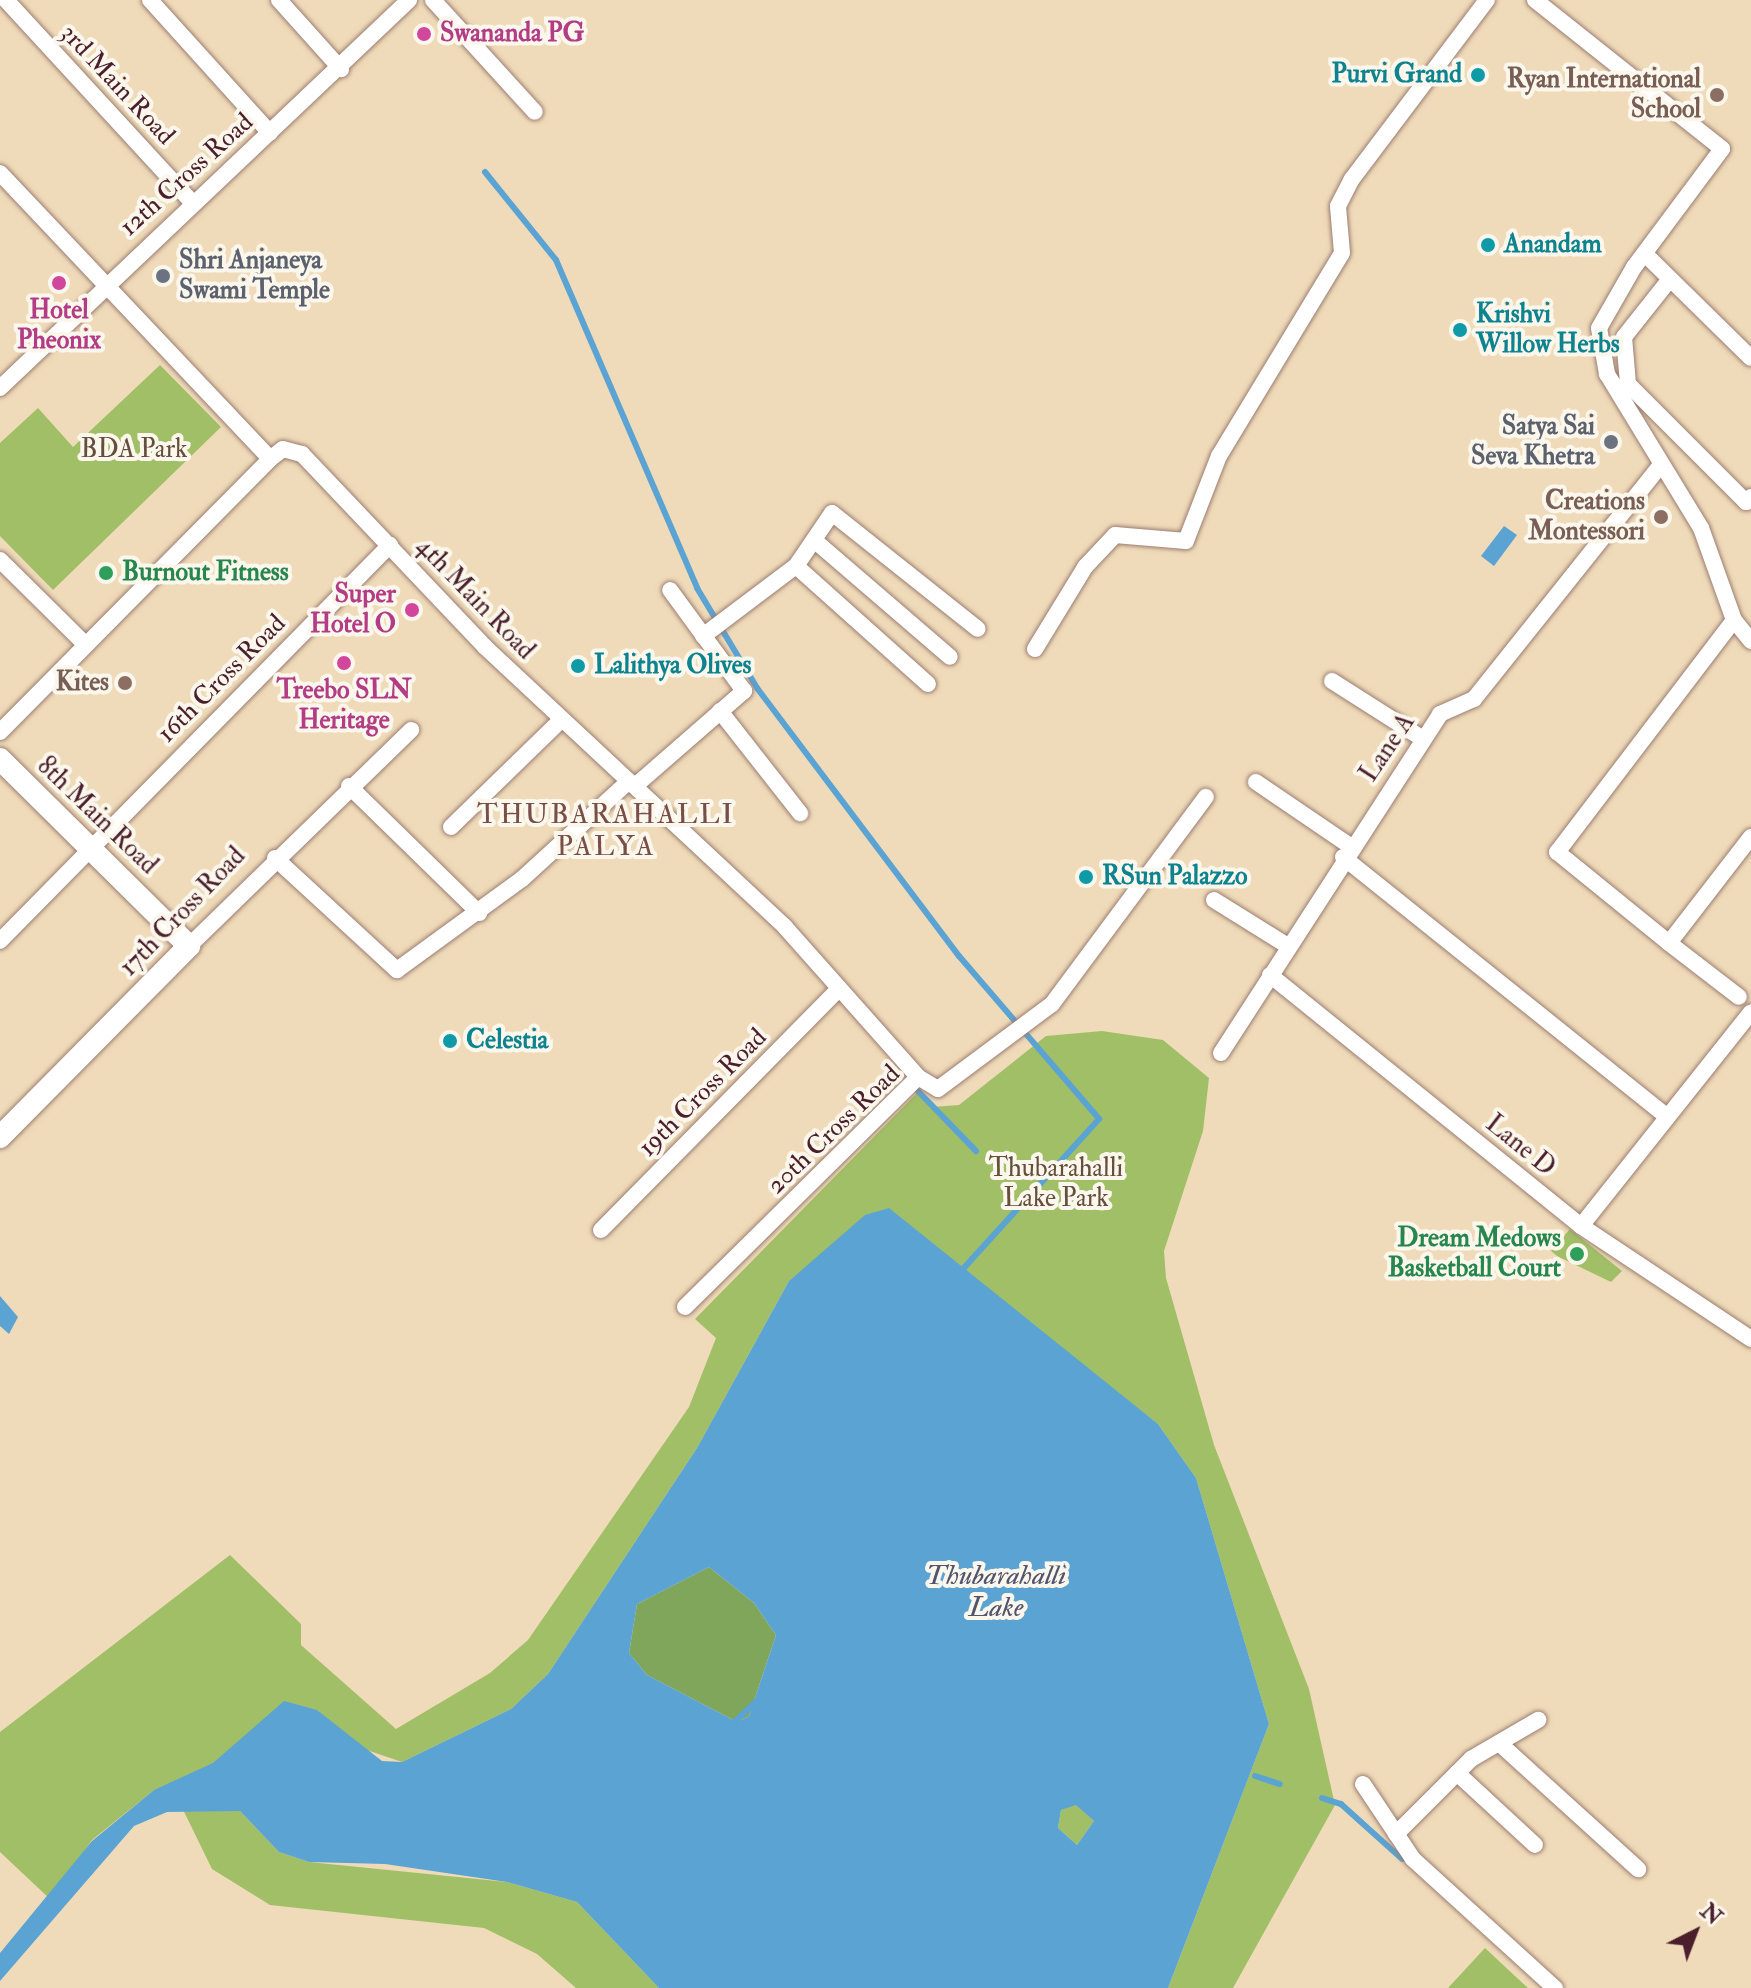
<!DOCTYPE html>
<html>
<head>
<meta charset="utf-8">
<style>
  body { margin:0 }
  #map { position:relative; width:1751px; height:1988px; overflow:hidden; background:#efdbb9; font-family:"IM FELL Double Pica",serif }
  div>[style] { position:absolute }
  [style*='--x'] { left:calc(var(--x)*1px); top:calc(var(--y)*1px); width:calc(var(--w)*1px); rotate:calc(var(--a)*1deg) }
  .green>* { inset:0; background:#a1bf67 }
  .forest>* { inset:0; background:#80a65c }
  .water>* { inset:0; background:#5ba3d2 }
  .stream>* { height:6px; margin:-3px; padding:0 3px; transform-origin:3px; border-radius:3px; background:#5ba3d2 }
  .roads { filter:drop-shadow(0 0 2px #9c7d72) drop-shadow(0 0 2px #9c7d72) }
  .minor>* { height:16px; margin:-8px; padding:0 8px; transform-origin:8px; border-radius:8px; background:#fff }
  .tertiary>* { height:22px; margin:-11px; padding:0 11px; transform-origin:11px; border-radius:11px; background:#fff }
  .dots>* { width:22px; height:22px; translate:-50% -50%; box-sizing:border-box; border:4px solid #fbf7ec; border-radius:50% }
  span { translate:-50% -50%; white-space:nowrap; text-align:center; line-height:1.15; -webkit-text-stroke:8px #fbf7ec; paint-order:stroke }
  .hotel-label { font-size:26px; color:#b23c85; font-weight:700 }
  .left { translate:0 -50%; text-align:left }
  .right { translate:-100% -50%; text-align:right }
  .culture-label { font-size:26px; color:#0d838f; font-weight:700 }
  .education-label { font-size:26px; color:#785e54; font-weight:700 }
  .street-label { font-size:26px; color:#4a1f2b }
  .worship-label { font-size:26px; color:#5b616d; font-weight:700 }
  .park-label { font-size:26px; color:#644f3d }
  .leisure-label { font-size:26px; color:#27864d; font-weight:700 }
  .neighbourhood-label { font-size:28px; color:#784e47; letter-spacing:2px }
  .water-label { font-size:28px; color:#51546e; font-style:italic }
  .north { position:absolute; left:1655px; top:1892px; width:80px; height:80px; -webkit-text-stroke:6px #fbf7ec; paint-order:stroke; rotate:42deg; font-size:22px; font-weight:700; line-height:32px; text-align:center; color:#4a1f2b }
  .north::after { content:''; display:block; margin:auto; width:28px; height:36px; background:#4a1f2b; clip-path:polygon(50% 0,100% 100%,50% 72%,0 100%) }
</style>
</head>
<body>
<div id="map">
  <div class="green">
    <i style="clip-path:polygon(160px 365px,221px 427px,53px 590px,0 536px,0 443px,38px 408px,73px 447px)"></i>
    <i style="clip-path:polygon(1102px 1031px,1163px 1040px,1209px 1078px,1203px 1131px,1164px 1251px,1166px 1278px,1214px 1445px,1309px 1689px,1335px 1805px,1233px 1988px,1168px 1988px,1269px 1724px,1196px 1478px,1158px 1424px,1045px 1336px,824px 1252px,789px 1281px,697px 1448px,548px 1674px,511px 1709px,402px 1762px,352px 1745px,317px 1710px,240px 1811px,279px 1852px,309px 1862px,507px 1882px,577px 1902px,659px 1988px,576px 1988px,537px 1954px,484px 1928px,270px 1905px,212px 1869px,171px 1785px,154px 1790px,92px 1840px,50px 1899px,0 1852px,0 1732px,230px 1555px,301px 1624px,301px 1645px,396px 1729px,490px 1673px,528px 1640px,689px 1407px,716px 1338px,695px 1319px,917px 1093px,932px 1107px,959px 1105px,1046px 1036px)"></i>
    <i style="clip-path:polygon(1570px 1229px,1622px 1271px,1611px 1282px,1557px 1256px,1551px 1251px)"></i>
    <i style="clip-path:polygon(1076px 1804px,1094px 1821px,1077px 1845px,1058px 1828px,1061px 1810px)"></i>
    <i style="clip-path:polygon(1485px 1948px,1528px 1988px,1448px 1988px)"></i>
  </div>
  <div class="forest">
    <i style="clip-path:polygon(709px 1567px,754px 1603px,776px 1635px,749px 1716px,737px 1722px,647px 1675px,629px 1653px,637px 1604px)"></i>
  </div>
  <div class="water">
    <i style="clip-path:polygon(1504px 526px,1517px 535px,1494px 566px,1481px 556px)"></i>
    <i style="clip-path:polygon(evenodd,889px 1208px,1158px 1424px,1196px 1478px,1269px 1724px,1168px 1988px,659px 1988px,577px 1902px,507px 1882px,385px 1864px,309px 1862px,279px 1852px,240px 1811px,167px 1812px,134px 1826px,0 1981px,0 1953px,92px 1841px,154px 1790px,213px 1763px,284px 1701px,317px 1710px,382px 1761px,402px 1762px,511px 1709px,548px 1674px,697px 1448px,789px 1281px,865px 1215px,889px 1208px,709px 1567px,754px 1603px,776px 1635px,749px 1716px,737px 1722px,647px 1675px,629px 1653px,637px 1604px,709px 1567px,889px 1208px,1076px 1805px,1094px 1821px,1077px 1845px,1058px 1828px,1061px 1810px,1076px 1805px)"></i>
    <i style="clip-path:polygon(0 1296px,18px 1317px,9px 1334px,0 1326px)"></i>
  </div>
  <div class="stream">
    <i style="--x:485;--y:172;--w:113;--a:51.1"></i>
    <i style="--x:556;--y:260;--w:357;--a:66.7"></i>
    <i style="--x:697;--y:588;--w:117;--a:59"></i>
    <i style="--x:757;--y:688;--w:336;--a:53"></i>
    <i style="--x:959;--y:956;--w:215;--a:49.3"></i>
    <i style="--x:1099;--y:1119;--w:205;--a:132.2"></i>
    <i style="--x:917;--y:1090;--w:85;--a:46"></i>
    <i style="--x:730;--y:1726;--w:37;--a:-43"></i>
    <i style="--x:1255;--y:1776;--w:26;--a:18"></i>
    <i style="--x:1322;--y:1798;--w:20;--a:18"></i>
    <i style="--x:1341;--y:1804;--w:82;--a:42"></i>
  </div>
  <div class="roads">
    <div class="minor">
      <i style="--x:6;--y:0;--w:275;--a:47.4"></i>
      <i style="--x:150;--y:0;--w:179;--a:47.9"></i>
      <i style="--x:279;--y:0;--w:93;--a:48.1"></i>
      <i style="--x:433;--y:0;--w:151;--a:47.7"></i>
      <i style="--x:1535;--y:0;--w:239;--a:38.5"></i>
      <i style="--x:1722;--y:149;--w:147;--a:126.7"></i>
      <i style="--x:1634;--y:267;--w:70;--a:119.8"></i>
      <i style="--x:1599;--y:328;--w:47;--a:80.1"></i>
      <i style="--x:1607;--y:374;--w:180;--a:58.6"></i>
      <i style="--x:1701;--y:528;--w:98;--a:70.3"></i>
      <i style="--x:1734;--y:620;--w:27;--a:51"></i>
      <i style="--x:0;--y:173;--w:393;--a:46.6"></i>
      <i style="--x:1645;--y:254;--w:148;--a:44.5"></i>
      <i style="--x:1670;--y:279;--w:74;--a:128.4"></i>
      <i style="--x:1624;--y:337;--w:47;--a:85.1"></i>
      <i style="--x:1628;--y:384;--w:167;--a:45"></i>
      <i style="--x:1746;--y:502;--w:7;--a:-45"></i>
      <i style="--x:0;--y:388;--w:564;--a:-43.49"></i>
      <i style="--x:814;--y:540;--w:179;--a:40.7"></i>
      <i style="--x:0;--y:560;--w:118;--a:44.7"></i>
      <i style="--x:796;--y:566;--w:177;--a:41.8"></i>
      <i style="--x:1734;--y:620;--w:292;--a:127.3"></i>
      <i style="--x:1557;--y:852;--w:144;--a:39.1"></i>
      <i style="--x:1669;--y:943;--w:134;--a:-52.3"></i>
      <i style="--x:703;--y:636;--w:116;--a:-37"></i>
      <i style="--x:796;--y:566;--w:64;--a:-55.8"></i>
      <i style="--x:832;--y:513;--w:186;--a:38.5"></i>
      <i style="--x:1035;--y:649;--w:96;--a:-58.6"></i>
      <i style="--x:1085;--y:567;--w:44;--a:-46.8"></i>
      <i style="--x:1115;--y:535;--w:71;--a:4.8"></i>
      <i style="--x:1186;--y:541;--w:91;--a:-68.8"></i>
      <i style="--x:1219;--y:456;--w:237;--a:-58.8"></i>
      <i style="--x:1342;--y:253;--w:47;--a:-94.9"></i>
      <i style="--x:1338;--y:206;--w:30;--a:-63"></i>
      <i style="--x:1352;--y:179;--w:224;--a:-53"></i>
      <i style="--x:1332;--y:681;--w:108;--a:32.5"></i>
      <i style="--x:720;--y:711;--w:130;--a:51.9"></i>
      <i style="--x:0;--y:732;--w:384;--a:-45.3"></i>
      <i style="--x:270;--y:459;--w:16;--a:-38"></i>
      <i style="--x:283;--y:449;--w:20;--a:15"></i>
      <i style="--x:302;--y:454;--w:265;--a:46.5"></i>
      <i style="--x:484;--y:646;--w:412;--a:43"></i>
      <i style="--x:785;--y:927;--w:200;--a:48.4"></i>
      <i style="--x:918;--y:1077;--w:23;--a:31"></i>
      <i style="--x:938;--y:1089;--w:142;--a:-36.7"></i>
      <i style="--x:1052;--y:1004;--w:258;--a:-53.4"></i>
      <i style="--x:1256;--y:782;--w:114;--a:34.2"></i>
      <i style="--x:349;--y:786;--w:182;--a:44.3"></i>
      <i style="--x:635;--y:786;--w:145;--a:-41.1"></i>
      <i style="--x:744;--y:691;--w:125;--a:-126.2"></i>
      <i style="--x:451;--y:827;--w:152;--a:-44.2"></i>
      <i style="--x:1343;--y:857;--w:413;--a:38.7"></i>
      <i style="--x:275;--y:858;--w:166;--a:42.6"></i>
      <i style="--x:397;--y:970;--w:155;--a:-36.1"></i>
      <i style="--x:522;--y:879;--w:145;--a:-42.5"></i>
      <i style="--x:1214;--y:900;--w:87;--a:31.9"></i>
      <i style="--x:0;--y:941;--w:556;--a:-45.44"></i>
      <i style="--x:1669;--y:943;--w:88;--a:37.6"></i>
      <i style="--x:189;--y:946;--w:310;--a:-44.2"></i>
      <i style="--x:1270;--y:975;--w:400;--a:38.9"></i>
      <i style="--x:1581;--y:1226;--w:204;--a:33.6"></i>
      <i style="--x:1221;--y:1053;--w:404;--a:-57.1"></i>
      <i style="--x:1440;--y:714;--w:37;--a:-24"></i>
      <i style="--x:1474;--y:699;--w:300;--a:-51.4"></i>
      <i style="--x:1581;--y:1226;--w:273;--a:-51.5"></i>
      <i style="--x:601;--y:1230;--w:337;--a:-45.4"></i>
      <i style="--x:685;--y:1307;--w:327;--a:-44.6"></i>
      <i style="--x:1499;--y:1743;--w:188;--a:42.2"></i>
      <i style="--x:1457;--y:1773;--w:106;--a:42.7"></i>
      <i style="--x:1363;--y:1784;--w:90;--a:56.3"></i>
      <i style="--x:1413;--y:1859;--w:192;--a:42.3"></i>
      <i style="--x:1396;--y:1834;--w:106;--a:-45"></i>
      <i style="--x:1471;--y:1759;--w:78;--a:-30.2"></i>
    </div>
    <div class="tertiary">
      <i style="--x:0;--y:759;--w:266;--a:44.7"></i>
      <i style="--x:189;--y:946;--w:269;--a:134.7"></i>
    </div>
  </div>
  <div class="dots">
    <i style="left:424px;top:34px;background:#d1479c"></i>
    <i style="left:1478px;top:75px;background:#0f9aa8"></i>
    <i style="left:1717px;top:95px;background:#8d6e63"></i>
    <i style="left:1488px;top:245px;background:#0f9aa8"></i>
    <i style="left:163px;top:276px;background:#6b7280"></i>
    <i style="left:59px;top:283px;background:#d1479c"></i>
    <i style="left:1460px;top:330px;background:#0f9aa8"></i>
    <i style="left:1611px;top:442px;background:#6b7280"></i>
    <i style="left:1661px;top:517px;background:#8d6e63"></i>
    <i style="left:106px;top:573px;background:#2e9e5b"></i>
    <i style="left:412px;top:610px;background:#d1479c"></i>
    <i style="left:344px;top:663px;background:#d1479c"></i>
    <i style="left:578px;top:666px;background:#0f9aa8"></i>
    <i style="left:125px;top:683px;background:#8d6e63"></i>
    <i style="left:1086px;top:877px;background:#0f9aa8"></i>
    <i style="left:450px;top:1041px;background:#0f9aa8"></i>
    <i style="left:1577px;top:1254px;background:#2e9e5b"></i>
  </div>
  <div class="hotel-label">
    <span class="left" style="left:440px;top:34px">Swananda PG</span>
    <span style="left:59px;top:326px">Hotel<br>Pheonix</span>
    <span class="right" style="left:396px;top:610px">Super<br>Hotel O</span>
    <span style="left:344px;top:706px">Treebo SLN<br>Heritage</span>
  </div>
  <div class="culture-label">
    <span class="right" style="left:1462px;top:75px">Purvi Grand</span>
    <span class="left" style="left:1504px;top:245px">Anandam</span>
    <span class="left" style="left:1476px;top:330px">Krishvi<br>Willow Herbs</span>
    <span class="left" style="left:594px;top:666px">Lalithya Olives</span>
    <span class="left" style="left:1102px;top:877px">RSun Palazzo</span>
    <span class="left" style="left:466px;top:1041px">Celestia</span>
  </div>
  <div class="education-label">
    <span class="right" style="left:1701px;top:95px">Ryan International<br>School</span>
    <span class="right" style="left:1645px;top:517px">Creations<br>Montessori</span>
    <span class="right" style="left:109px;top:683px">Kites</span>
  </div>
  <div class="street-label">
    <span style="left:117px;top:85px;rotate:47deg">3rd Main Road</span>
    <span style="left:187px;top:175px;rotate:-42deg">12th Cross Road</span>
    <span style="left:475px;top:599px;rotate:46deg">4th Main Road</span>
    <span style="left:222px;top:679px;rotate:-45deg">16th Cross Road</span>
    <span style="left:1388px;top:748px;rotate:-56deg">Lane A</span>
    <span style="left:97px;top:816px;rotate:44deg">8th Main Road</span>
    <span style="left:183px;top:912px;rotate:-46deg">17th Cross Road</span>
    <span style="left:703px;top:1093px;rotate:-45deg">19th Cross Road</span>
    <span style="left:834px;top:1130px;rotate:-44deg">20th Cross Road</span>
    <span style="left:1520px;top:1146px;rotate:39deg">Lane D</span>
  </div>
  <div class="worship-label">
    <span class="left" style="left:179px;top:276px">Shri Anjaneya<br>Swami Temple</span>
    <span class="right" style="left:1595px;top:442px">Satya Sai<br>Seva Khetra</span>
  </div>
  <div class="park-label">
    <span style="left:134px;top:450px">BDA Park</span>
    <span style="left:1056px;top:1184px">Thubarahalli<br>Lake Park</span>
  </div>
  <div class="leisure-label">
    <span class="left" style="left:122px;top:573px">Burnout Fitness</span>
    <span class="right" style="left:1561px;top:1254px">Dream Medows<br>Basketball Court</span>
  </div>
  <div class="neighbourhood-label">
    <span style="left:606px;top:831px">THUBARAHALLI<br>PALYA</span>
  </div>
  <div class="water-label">
    <span style="left:996px;top:1592px">Thubarahalli<br>Lake</span>
  </div>
  <div class="north">N</div>
</div>
</body>
</html>
